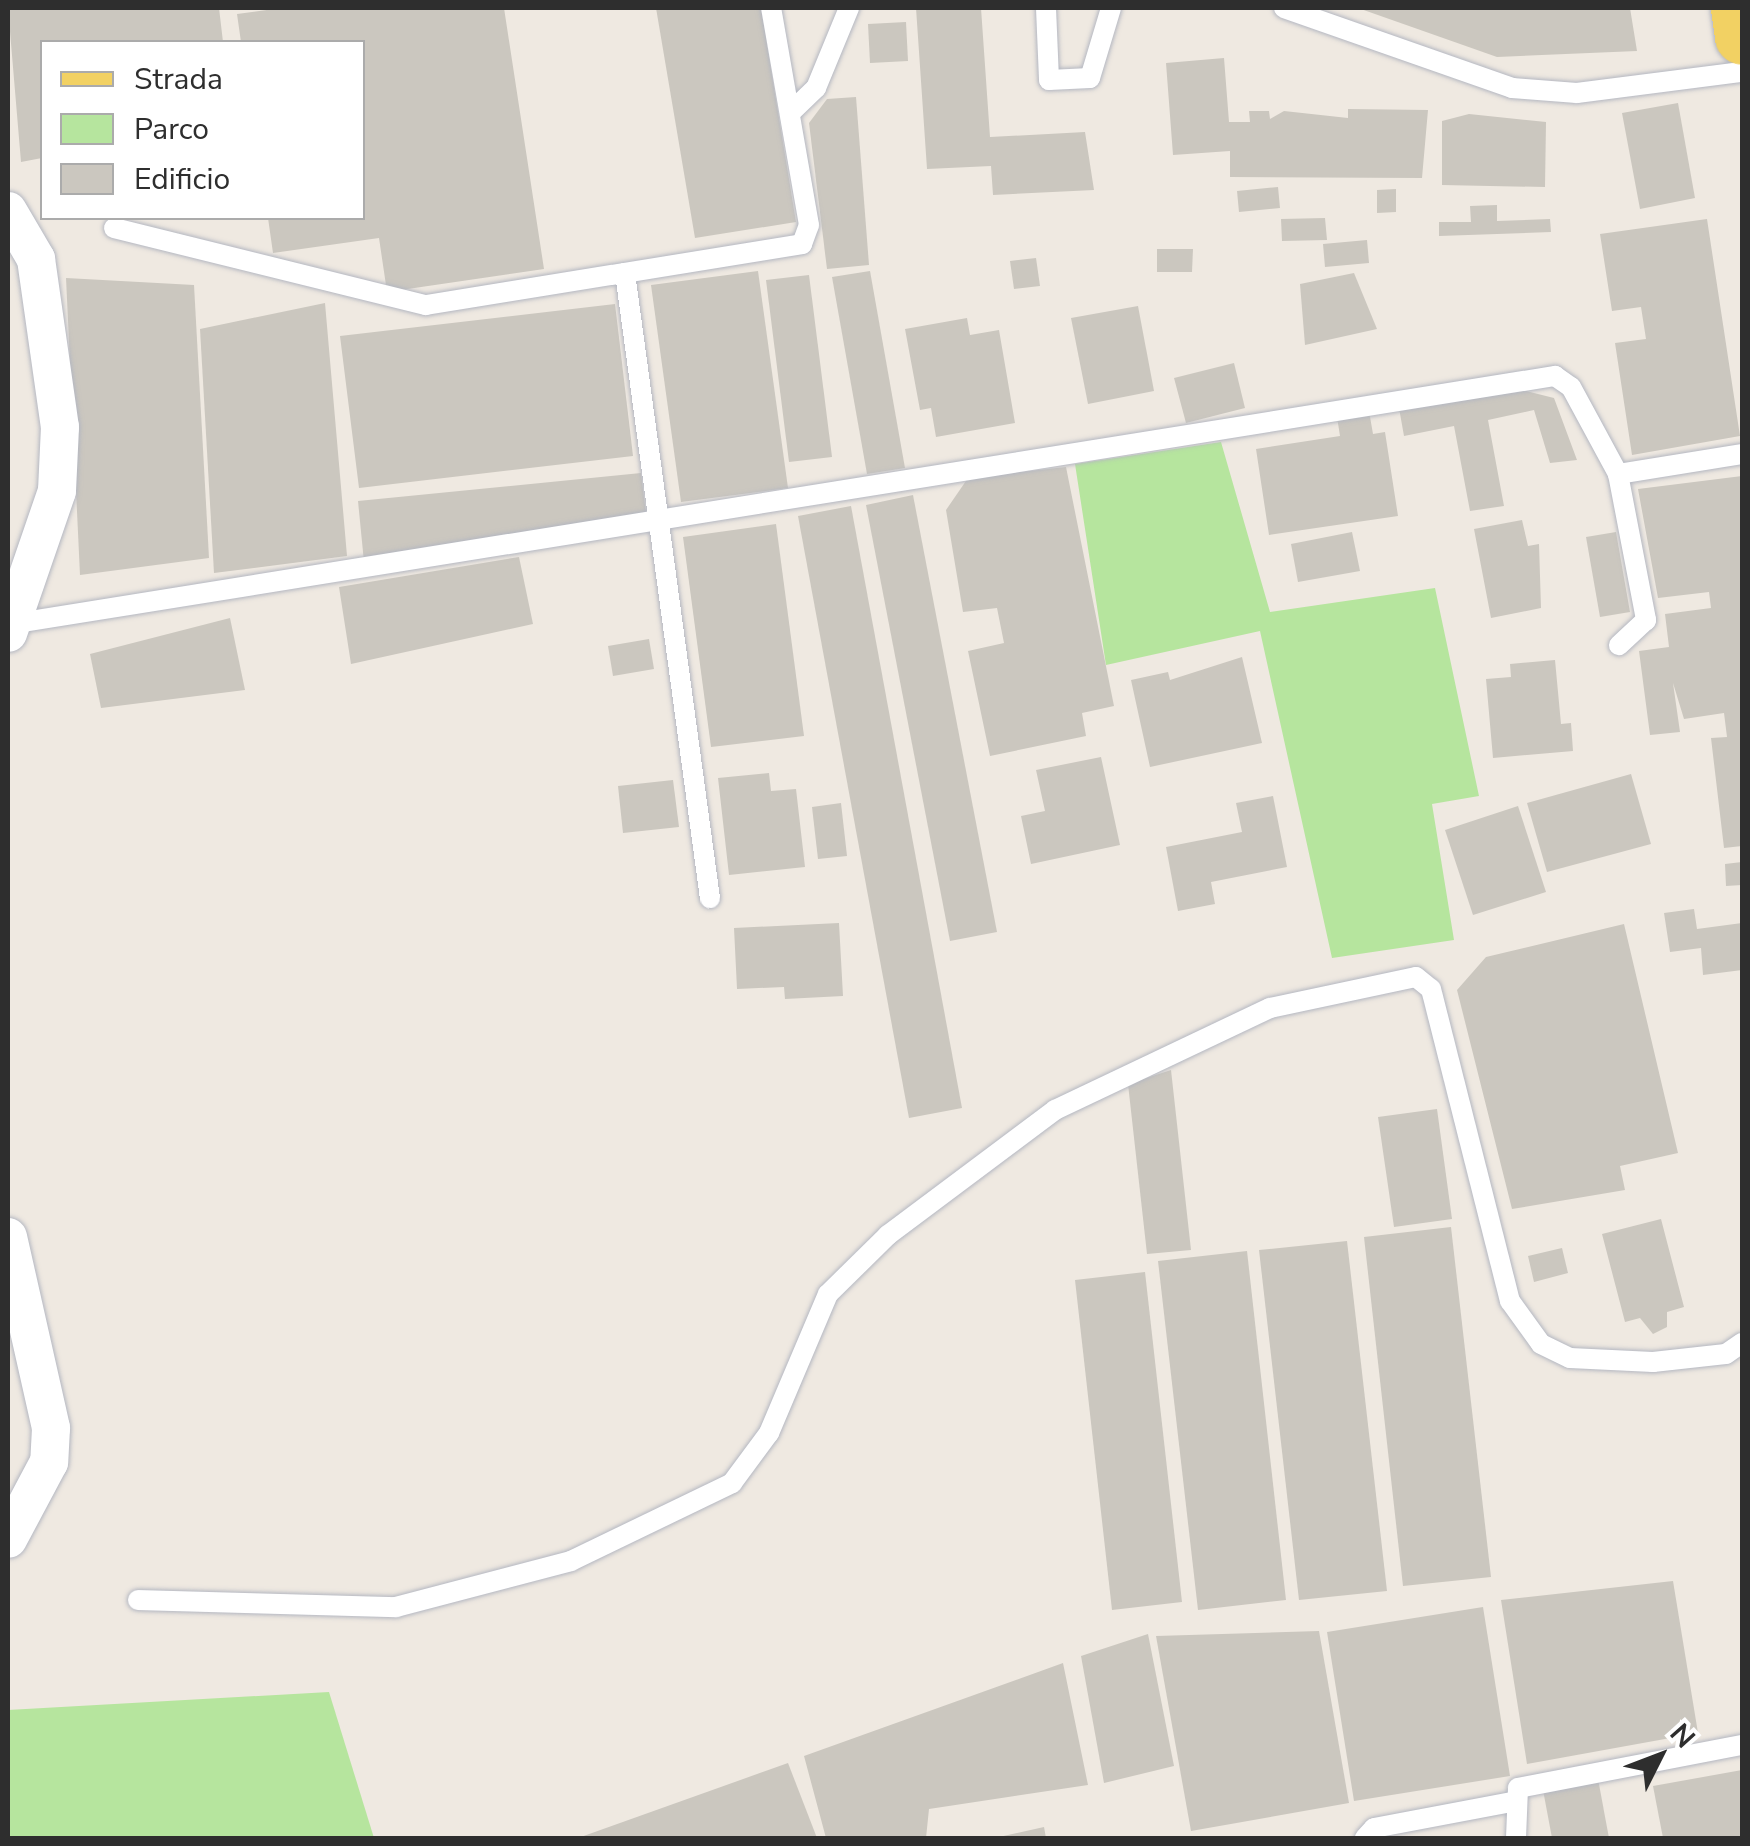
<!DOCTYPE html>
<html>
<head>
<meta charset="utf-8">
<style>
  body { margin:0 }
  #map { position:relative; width:1750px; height:1846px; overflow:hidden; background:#efe9e1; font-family:"Nunito Sans",sans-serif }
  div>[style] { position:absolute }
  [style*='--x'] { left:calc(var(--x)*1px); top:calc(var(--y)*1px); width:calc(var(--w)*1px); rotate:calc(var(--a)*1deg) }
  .green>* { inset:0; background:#b6e59e }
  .building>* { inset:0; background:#cbc7bf }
  .roads { filter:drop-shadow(0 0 2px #b4b7c1) drop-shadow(0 0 2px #b4b7c1) }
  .lane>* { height:20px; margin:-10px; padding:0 10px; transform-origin:10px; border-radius:10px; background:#fff }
  .street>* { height:38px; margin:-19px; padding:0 19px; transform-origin:19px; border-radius:19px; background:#fff }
  .primary>* { height:55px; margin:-27.5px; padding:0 27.5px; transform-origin:27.5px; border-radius:27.5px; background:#f2d163 }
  span { translate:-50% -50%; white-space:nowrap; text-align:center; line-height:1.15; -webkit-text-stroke:10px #fff; paint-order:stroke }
  .frame { position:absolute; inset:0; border:10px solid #2e2e2e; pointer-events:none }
  .legend { position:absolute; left:40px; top:40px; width:325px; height:180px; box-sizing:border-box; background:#fff; border:2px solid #ababab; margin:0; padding:12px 18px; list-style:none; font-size:30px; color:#2e2e2e }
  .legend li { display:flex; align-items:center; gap:20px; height:50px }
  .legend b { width:50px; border:2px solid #ababab }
  .north { position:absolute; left:1610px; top:1706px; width:100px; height:100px; -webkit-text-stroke:8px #fff; paint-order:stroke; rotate:48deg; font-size:28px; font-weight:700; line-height:40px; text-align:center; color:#2e2e2e }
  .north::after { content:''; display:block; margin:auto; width:35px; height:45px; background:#2e2e2e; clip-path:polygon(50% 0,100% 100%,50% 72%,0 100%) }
</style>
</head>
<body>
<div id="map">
  <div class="green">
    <i style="clip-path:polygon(1221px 442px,1270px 612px,1435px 588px,1479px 796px,1432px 804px,1454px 940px,1332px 958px,1260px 631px,1106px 665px,1075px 464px)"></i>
    <i style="clip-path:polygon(329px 1692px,374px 1838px,8px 1838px,8px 1710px)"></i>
  </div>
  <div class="building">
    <i style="clip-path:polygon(8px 8px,219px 8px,223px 42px,42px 42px,42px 158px,21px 162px)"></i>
    <i style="clip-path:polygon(281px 8px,504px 8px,544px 269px,387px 292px,379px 238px,273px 253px,268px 218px,362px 218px,362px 42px,241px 42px,237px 14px)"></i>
    <i style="clip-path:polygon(656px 8px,761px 8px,796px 222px,695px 238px)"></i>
    <i style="clip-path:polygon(916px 8px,981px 8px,990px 137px,1085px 132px,1094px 190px,993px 195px,991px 166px,927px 169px)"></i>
    <i style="clip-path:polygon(1358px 8px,1630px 8px,1637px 51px,1497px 57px)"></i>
    <i style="clip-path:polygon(906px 22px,908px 61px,870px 63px,868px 24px)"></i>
    <i style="clip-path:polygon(1224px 58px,1229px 122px,1250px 122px,1249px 111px,1269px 111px,1270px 119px,1284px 111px,1348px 118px,1348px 109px,1428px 110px,1422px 178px,1230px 177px,1230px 151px,1173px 155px,1166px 63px)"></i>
    <i style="clip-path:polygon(856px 97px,869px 265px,827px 269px,809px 123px,827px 99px)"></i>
    <i style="clip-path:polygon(1678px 103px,1695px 198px,1640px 209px,1622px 113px)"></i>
    <i style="clip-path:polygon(1469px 114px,1546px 122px,1545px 187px,1442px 185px,1442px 121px)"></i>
    <i style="clip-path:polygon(1278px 187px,1280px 208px,1239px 212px,1237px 191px)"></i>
    <i style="clip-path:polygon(1396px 189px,1396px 212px,1377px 213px,1377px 190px)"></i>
    <i style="clip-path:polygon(1497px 205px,1497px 221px,1550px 219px,1551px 232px,1439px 236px,1439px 222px,1471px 222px,1470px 206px)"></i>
    <i style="clip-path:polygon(1325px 218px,1327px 240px,1282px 241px,1281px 219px)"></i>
    <i style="clip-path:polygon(1707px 219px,1740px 436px,1632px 455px,1615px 343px,1646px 339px,1641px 307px,1612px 311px,1600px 234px)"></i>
    <i style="clip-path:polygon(1367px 240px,1369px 263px,1325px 267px,1323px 244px)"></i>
    <i style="clip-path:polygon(1157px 249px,1193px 249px,1192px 272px,1157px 272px)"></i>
    <i style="clip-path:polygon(1036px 258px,1040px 286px,1014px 289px,1010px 261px)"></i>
    <i style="clip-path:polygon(758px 271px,788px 488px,681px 502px,651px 285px)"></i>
    <i style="clip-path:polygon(870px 271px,905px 468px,867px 474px,832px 277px)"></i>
    <i style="clip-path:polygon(1354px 273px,1377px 329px,1305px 345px,1300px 284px)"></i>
    <i style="clip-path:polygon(809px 275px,832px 457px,789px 462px,766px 280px)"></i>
    <i style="clip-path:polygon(66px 278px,194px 285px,209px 558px,80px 575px)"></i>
    <i style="clip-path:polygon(325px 303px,347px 556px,214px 573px,200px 329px)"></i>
    <i style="clip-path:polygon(615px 304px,633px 456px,359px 488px,340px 336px)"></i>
    <i style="clip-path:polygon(1138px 306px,1154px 391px,1088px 404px,1071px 318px)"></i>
    <i style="clip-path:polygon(967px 318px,970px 335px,999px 330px,1015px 423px,936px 437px,931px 408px,920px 410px,905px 329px)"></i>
    <i style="clip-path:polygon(1234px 363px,1245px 408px,1186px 423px,1174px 378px)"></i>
    <i style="clip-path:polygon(1526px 391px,1554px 398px,1577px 460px,1550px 463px,1534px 410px,1488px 420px,1504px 506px,1470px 511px,1454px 426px,1404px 436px,1399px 408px)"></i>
    <i style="clip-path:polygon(1369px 411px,1373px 434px,1385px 432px,1398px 516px,1269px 535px,1256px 449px,1340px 436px,1337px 417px)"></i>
    <i style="clip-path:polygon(1066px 467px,1114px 706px,1082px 713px,1086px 736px,990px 756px,968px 651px,1004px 643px,997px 608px,963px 612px,946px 510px,968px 478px)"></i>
    <i style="clip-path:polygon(641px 473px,646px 513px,364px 562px,358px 501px)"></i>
    <i style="clip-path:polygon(1742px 476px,1742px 846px,1724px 848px,1711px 738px,1727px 737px,1724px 713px,1684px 719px,1673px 683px,1680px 732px,1650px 735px,1639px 651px,1669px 647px,1665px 614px,1711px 608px,1709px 592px,1658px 598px,1638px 489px)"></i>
    <i style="clip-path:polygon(913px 495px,997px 932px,950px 941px,866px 505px)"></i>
    <i style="clip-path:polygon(851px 506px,962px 1108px,909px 1118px,798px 516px)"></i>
    <i style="clip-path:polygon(1522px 520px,1528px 546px,1539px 544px,1541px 608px,1491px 618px,1474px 529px)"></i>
    <i style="clip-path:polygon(776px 524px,804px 736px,711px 747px,683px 537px)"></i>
    <i style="clip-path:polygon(1352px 532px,1360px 571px,1298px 582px,1291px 544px)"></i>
    <i style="clip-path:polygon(1616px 532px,1630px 612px,1600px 617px,1586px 537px)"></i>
    <i style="clip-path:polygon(519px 557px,533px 624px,351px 664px,339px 587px)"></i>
    <i style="clip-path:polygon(230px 618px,245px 690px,101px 708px,90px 654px)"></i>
    <i style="clip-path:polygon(649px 639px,654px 669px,613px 676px,608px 646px)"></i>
    <i style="clip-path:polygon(1242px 657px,1262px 743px,1150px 767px,1131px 680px,1168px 672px,1170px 680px)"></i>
    <i style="clip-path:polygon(1555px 660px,1561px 724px,1571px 723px,1573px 751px,1493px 758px,1486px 679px,1511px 677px,1510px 664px)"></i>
    <i style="clip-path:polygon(1101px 757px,1120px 845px,1031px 864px,1021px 816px,1045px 811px,1036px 770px)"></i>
    <i style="clip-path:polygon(769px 773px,771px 791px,796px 789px,805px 867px,729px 875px,718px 778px)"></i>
    <i style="clip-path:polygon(1631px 774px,1651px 844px,1547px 872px,1527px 803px)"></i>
    <i style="clip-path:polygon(673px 780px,679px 827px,623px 833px,618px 786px)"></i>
    <i style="clip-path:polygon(1273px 796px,1287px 867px,1211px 882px,1215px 904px,1178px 911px,1166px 847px,1242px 832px,1236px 803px)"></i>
    <i style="clip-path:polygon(841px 803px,847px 856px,818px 859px,812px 807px)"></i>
    <i style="clip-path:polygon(1518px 806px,1546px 892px,1473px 915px,1445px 830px)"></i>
    <i style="clip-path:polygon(1742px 862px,1742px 885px,1726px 886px,1725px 864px)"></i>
    <i style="clip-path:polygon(1694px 909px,1697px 929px,1742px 923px,1742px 970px,1703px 975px,1701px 948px,1670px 952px,1664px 913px)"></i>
    <i style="clip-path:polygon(839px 923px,843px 996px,785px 999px,784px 987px,737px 989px,734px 928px)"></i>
    <i style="clip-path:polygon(1624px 924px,1678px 1153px,1620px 1166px,1625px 1190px,1512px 1209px,1457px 990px,1486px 957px)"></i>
    <i style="clip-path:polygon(1171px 1070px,1191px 1250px,1147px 1254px,1128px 1084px)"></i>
    <i style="clip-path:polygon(1437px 1109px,1452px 1219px,1394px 1227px,1378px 1117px)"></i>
    <i style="clip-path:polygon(1661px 1219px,1684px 1307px,1667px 1312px,1667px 1327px,1653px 1334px,1640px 1318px,1625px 1322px,1602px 1234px)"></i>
    <i style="clip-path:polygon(1451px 1227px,1491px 1577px,1403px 1586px,1364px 1237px)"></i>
    <i style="clip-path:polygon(1347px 1241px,1387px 1591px,1299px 1600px,1259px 1250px)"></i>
    <i style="clip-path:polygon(1562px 1248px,1568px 1273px,1534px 1282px,1528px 1256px)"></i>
    <i style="clip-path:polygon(1247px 1251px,1286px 1600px,1198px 1610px,1158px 1261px)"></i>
    <i style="clip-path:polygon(1145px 1272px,1182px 1602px,1112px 1610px,1075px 1280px)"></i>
    <i style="clip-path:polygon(1673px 1581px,1698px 1733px,1527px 1764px,1501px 1600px)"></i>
    <i style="clip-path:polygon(1483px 1607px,1510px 1776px,1354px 1801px,1327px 1632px)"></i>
    <i style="clip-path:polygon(1319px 1631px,1349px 1803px,1191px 1831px,1156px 1636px)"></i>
    <i style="clip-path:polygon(1148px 1634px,1174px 1766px,1104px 1783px,1081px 1656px)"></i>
    <i style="clip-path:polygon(1063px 1663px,1088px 1785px,929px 1809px,926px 1838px,826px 1838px,804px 1756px)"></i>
    <i style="clip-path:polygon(788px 1763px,817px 1838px,578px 1838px)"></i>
    <i style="clip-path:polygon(1742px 1770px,1742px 1838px,1663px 1838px,1653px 1786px)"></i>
    <i style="clip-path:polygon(1598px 1779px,1609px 1838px,1552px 1838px,1543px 1790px)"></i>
    <i style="clip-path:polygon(1044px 1827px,1046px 1838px,999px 1838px,999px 1837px)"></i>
  </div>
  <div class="roads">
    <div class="lane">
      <i style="--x:1046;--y:8;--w:72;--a:87.6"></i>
      <i style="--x:1049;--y:80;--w:41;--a:-2.8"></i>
      <i style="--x:1090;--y:78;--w:73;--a:-73.3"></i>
      <i style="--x:1284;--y:8;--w:242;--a:19.3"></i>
      <i style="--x:1512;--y:88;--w:65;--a:4.4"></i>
      <i style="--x:1577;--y:93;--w:166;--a:-7.3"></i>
      <i style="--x:791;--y:112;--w:35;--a:-44"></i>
      <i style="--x:816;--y:88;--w:87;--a:-67.6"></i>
      <i style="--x:114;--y:228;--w:321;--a:13.9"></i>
      <i style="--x:426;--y:305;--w:381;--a:-9.2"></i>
      <i style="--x:802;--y:244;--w:20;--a:-70"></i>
      <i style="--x:809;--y:225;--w:220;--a:-99.9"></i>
      <i style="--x:625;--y:273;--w:631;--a:82.26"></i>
      <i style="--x:1618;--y:474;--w:149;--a:79.1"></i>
      <i style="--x:1646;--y:620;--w:37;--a:137"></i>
      <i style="--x:11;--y:624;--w:1564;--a:-9.13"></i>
      <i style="--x:1555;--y:376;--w:19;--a:35"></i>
      <i style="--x:1571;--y:387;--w:99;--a:61.6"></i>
      <i style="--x:1618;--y:474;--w:126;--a:-9.2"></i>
      <i style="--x:138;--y:1600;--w:258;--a:1.6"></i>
      <i style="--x:396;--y:1607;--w:181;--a:-14.7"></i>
      <i style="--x:571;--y:1561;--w:179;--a:-25.8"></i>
      <i style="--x:732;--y:1483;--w:62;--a:-53.5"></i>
      <i style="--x:769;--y:1433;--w:151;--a:-67"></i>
      <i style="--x:828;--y:1294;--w:84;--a:-44.5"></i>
      <i style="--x:888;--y:1235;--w:209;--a:-36.8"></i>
      <i style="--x:1055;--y:1110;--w:238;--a:-25.4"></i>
      <i style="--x:1270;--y:1008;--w:149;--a:-12"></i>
      <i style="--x:1416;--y:977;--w:19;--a:39"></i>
      <i style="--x:1431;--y:989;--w:322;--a:75.8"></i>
      <i style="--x:1510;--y:1301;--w:53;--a:54.2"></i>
      <i style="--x:1541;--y:1344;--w:32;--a:26"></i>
      <i style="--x:1570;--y:1358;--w:83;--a:2.8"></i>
      <i style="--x:1653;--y:1362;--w:73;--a:-6.3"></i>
      <i style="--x:1726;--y:1354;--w:19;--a:-35"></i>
      <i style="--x:1365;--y:1838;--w:13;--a:-48"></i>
      <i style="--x:1374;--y:1828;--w:140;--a:-10.7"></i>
      <i style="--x:1516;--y:1838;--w:50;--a:-87.7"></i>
      <i style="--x:1518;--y:1788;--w:228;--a:-10.9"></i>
    </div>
    <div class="street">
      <i style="--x:8;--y:211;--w:56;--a:59.7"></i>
      <i style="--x:36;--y:259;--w:170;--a:81.9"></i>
      <i style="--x:60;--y:427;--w:64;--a:92.7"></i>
      <i style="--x:57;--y:491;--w:150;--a:109"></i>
      <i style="--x:8;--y:1237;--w:196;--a:77.3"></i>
      <i style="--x:51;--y:1428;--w:34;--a:93"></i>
      <i style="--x:49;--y:1462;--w:87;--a:118"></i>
    </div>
    <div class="primary">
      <i style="--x:1738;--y:8;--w:29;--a:82"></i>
    </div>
  </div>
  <div class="frame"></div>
  <ul class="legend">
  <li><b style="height:12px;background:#f2d163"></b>Strada</li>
  <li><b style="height:28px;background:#b6e59e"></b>Parco</li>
  <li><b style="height:28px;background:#cbc7bf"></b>Edificio</li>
  </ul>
  <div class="north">N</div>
</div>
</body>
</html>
